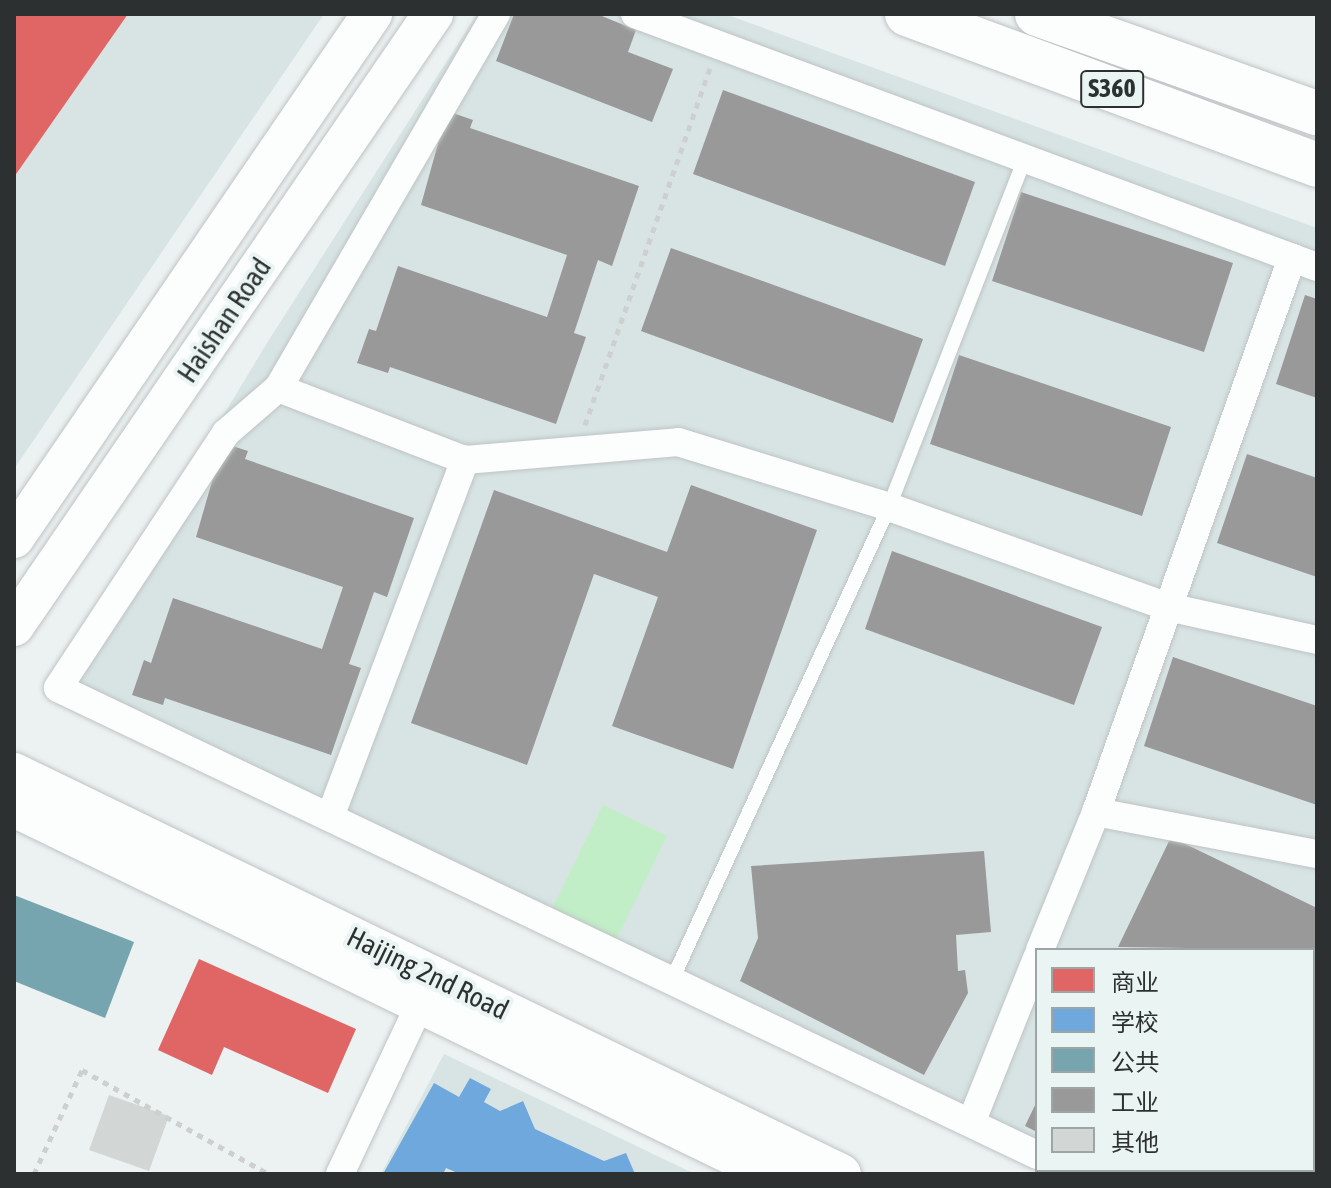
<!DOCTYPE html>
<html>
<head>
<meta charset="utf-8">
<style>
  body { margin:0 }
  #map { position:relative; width:1331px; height:1188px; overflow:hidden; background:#ecf1f1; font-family:"Asap Condensed","Noto Sans SC",sans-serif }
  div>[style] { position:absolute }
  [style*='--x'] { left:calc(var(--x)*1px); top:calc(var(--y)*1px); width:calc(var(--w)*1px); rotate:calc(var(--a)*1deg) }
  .built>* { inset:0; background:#d8e4e4 }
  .green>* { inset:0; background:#c1edc7 }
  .shops>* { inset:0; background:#e06666 }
  .schools>* { inset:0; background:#6fa8dc }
  .public>* { inset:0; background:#76a5af }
  .industry>* { inset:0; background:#999 }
  .building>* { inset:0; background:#d2d7d5 }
  .path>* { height:5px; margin-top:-2.5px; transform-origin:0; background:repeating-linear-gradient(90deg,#ced0d0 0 6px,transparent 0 12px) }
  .roads { filter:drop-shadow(0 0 2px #bfc3c3) drop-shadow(0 0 2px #bfc3c3) }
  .lane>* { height:14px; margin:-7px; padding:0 7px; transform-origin:7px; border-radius:7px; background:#fcfdfd }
  .street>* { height:28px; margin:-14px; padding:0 14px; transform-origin:14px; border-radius:14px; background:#fcfdfd }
  .secondary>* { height:40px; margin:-20px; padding:0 20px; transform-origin:20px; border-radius:20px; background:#fcfdfd }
  .primary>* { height:44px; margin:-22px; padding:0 22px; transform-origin:22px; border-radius:22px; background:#fcfdfd }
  span { translate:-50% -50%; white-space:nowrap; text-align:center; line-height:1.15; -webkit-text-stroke:8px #e9f4f3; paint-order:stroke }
  .shield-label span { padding:2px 6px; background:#e9f4f3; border:2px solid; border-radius:6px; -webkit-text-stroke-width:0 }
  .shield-label { font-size:26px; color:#2c3030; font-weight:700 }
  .street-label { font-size:28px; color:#2c3030 }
  .frame { position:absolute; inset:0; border:16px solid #2c3030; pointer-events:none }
  .legend { position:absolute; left:1035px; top:948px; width:280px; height:224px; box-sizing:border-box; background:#e9f4f3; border:2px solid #9da6a5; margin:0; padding:10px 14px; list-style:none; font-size:24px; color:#2c3030 }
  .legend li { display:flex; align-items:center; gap:16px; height:40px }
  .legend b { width:40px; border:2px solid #9da6a5 }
</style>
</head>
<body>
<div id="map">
  <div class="built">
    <i style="clip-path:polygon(14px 14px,324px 14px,14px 469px)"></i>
    <i style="clip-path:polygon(477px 14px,725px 14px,1317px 228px,1317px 1174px,1067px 1170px,1313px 1170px,1313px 950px,1037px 950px,1037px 1155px,58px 688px,267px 343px)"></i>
    <i style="clip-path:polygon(444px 1054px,695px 1174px,381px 1174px)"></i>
  </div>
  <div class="green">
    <i style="clip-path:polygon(603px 805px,667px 836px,616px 940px,552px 909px)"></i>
  </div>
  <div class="shops">
    <i style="clip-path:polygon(14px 14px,128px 14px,14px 177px)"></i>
    <i style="clip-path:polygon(199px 959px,356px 1029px,328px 1093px,224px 1047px,212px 1075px,158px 1050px)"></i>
  </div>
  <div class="schools">
    <i style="clip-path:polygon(470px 1078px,491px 1089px,484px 1102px,500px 1111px,523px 1101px,535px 1129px,604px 1161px,626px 1153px,635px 1174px,460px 1174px,446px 1168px,443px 1174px,383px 1174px,434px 1083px,459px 1097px)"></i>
  </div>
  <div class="public">
    <i style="clip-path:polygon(14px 895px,134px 942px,105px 1018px,14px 981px)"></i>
  </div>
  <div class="industry">
    <i style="clip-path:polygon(514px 14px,597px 14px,636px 30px,628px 52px,673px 69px,652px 122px,496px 61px)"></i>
    <i style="clip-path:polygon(723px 90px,975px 182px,945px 266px,693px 174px)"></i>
    <i style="clip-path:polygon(447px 111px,473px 120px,470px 128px,639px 186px,612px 266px,598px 260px,574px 333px,586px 337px,556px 424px,390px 367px,388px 373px,357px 363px,369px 329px,376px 331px,398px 266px,547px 317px,567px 255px,421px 205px)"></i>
    <i style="clip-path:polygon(1021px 192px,1233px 263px,1204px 352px,992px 281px)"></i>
    <i style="clip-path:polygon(671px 248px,923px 339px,893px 423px,641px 331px)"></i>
    <i style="clip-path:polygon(1305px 295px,1317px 299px,1317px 398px,1276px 384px)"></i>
    <i style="clip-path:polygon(959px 355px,1171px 427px,1142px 516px,930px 444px)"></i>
    <i style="clip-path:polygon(223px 443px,248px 451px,245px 459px,414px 518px,387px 597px,374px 592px,349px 664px,361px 668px,331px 755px,165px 698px,163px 705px,132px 695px,144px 660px,151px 663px,173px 598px,322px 649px,343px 587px,196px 537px)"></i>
    <i style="clip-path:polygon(1247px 454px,1317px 478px,1317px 577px,1217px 543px)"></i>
    <i style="clip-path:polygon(691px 485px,817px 530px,733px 769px,612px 726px,658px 597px,594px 574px,527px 765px,411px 723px,494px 490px,667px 552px)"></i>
    <i style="clip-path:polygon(892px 551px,1102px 627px,1074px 705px,865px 629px)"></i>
    <i style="clip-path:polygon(1173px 657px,1317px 706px,1317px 805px,1144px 746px)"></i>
    <i style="clip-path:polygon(1171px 837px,1317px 908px,1313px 1086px,1313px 950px,1118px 947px)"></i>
    <i style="clip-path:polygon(984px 851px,991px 932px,956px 935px,958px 971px,965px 970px,968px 993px,924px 1075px,740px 981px,758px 938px,751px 866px)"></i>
    <i style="clip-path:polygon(1037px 1101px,1037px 1132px,1025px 1126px)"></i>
    <i style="clip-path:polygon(1313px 1155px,1317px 1174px,1115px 1170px,1313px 1170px)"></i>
  </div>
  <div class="building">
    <i style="clip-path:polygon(109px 1095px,169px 1116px,149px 1171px,89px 1150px)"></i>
  </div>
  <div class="path">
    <i style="--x:585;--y:425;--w:378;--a:-70.7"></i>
    <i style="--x:34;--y:1174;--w:115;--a:-65.2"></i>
    <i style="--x:82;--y:1070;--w:214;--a:29.1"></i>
  </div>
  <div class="roads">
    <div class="lane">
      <i style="--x:672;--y:980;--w:520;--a:-65.36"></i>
      <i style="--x:889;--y:507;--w:374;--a:-68.7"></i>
    </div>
    <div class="street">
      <i style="--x:496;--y:14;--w:433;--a:120.2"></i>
      <i style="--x:278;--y:388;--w:69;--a:139.1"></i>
      <i style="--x:226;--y:433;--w:305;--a:123.4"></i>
      <i style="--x:58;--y:688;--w:1085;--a:25.5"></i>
      <i style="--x:635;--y:14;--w:727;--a:20.35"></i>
      <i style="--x:278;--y:388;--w:200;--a:21.1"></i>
      <i style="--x:465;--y:460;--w:214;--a:-4.8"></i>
      <i style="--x:678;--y:442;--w:221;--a:17.1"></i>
      <i style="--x:889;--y:507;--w:296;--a:19.7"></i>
      <i style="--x:1168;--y:607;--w:153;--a:12.5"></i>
      <i style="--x:1096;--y:812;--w:225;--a:10.8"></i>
      <i style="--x:330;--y:817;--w:382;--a:-69.3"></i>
      <i style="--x:1040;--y:950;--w:149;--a:-67.9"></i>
      <i style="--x:1096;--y:812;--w:588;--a:-70.52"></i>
      <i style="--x:971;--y:1123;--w:178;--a:-68.2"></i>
      <i style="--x:1067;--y:1170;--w:9;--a:27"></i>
      <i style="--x:340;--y:1174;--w:207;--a:-64.8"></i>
    </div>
    <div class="secondary">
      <i style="--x:14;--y:538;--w:635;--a:-55.66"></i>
      <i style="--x:14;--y:626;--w:742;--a:-55.6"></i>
      <i style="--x:14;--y:773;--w:919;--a:25.87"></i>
      <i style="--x:14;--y:807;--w:842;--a:25.83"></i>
    </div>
    <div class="primary">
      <i style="--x:907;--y:14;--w:437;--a:20.2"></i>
      <i style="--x:1037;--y:14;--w:297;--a:19.5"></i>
    </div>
  </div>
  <div class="shield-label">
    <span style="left:1112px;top:89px">S360</span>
  </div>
  <div class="street-label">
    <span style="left:224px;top:320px;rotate:-56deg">Haishan Road</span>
    <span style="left:428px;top:973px;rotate:26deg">Haijing 2nd Road</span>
  </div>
  <div class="frame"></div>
  <ul class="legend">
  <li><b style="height:22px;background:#e06666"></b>商业</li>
  <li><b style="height:22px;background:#6fa8dc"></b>学校</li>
  <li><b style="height:22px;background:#76a5af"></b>公共</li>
  <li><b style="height:22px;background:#999"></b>工业</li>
  <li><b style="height:22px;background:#d2d7d5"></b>其他</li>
  </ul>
</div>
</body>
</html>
